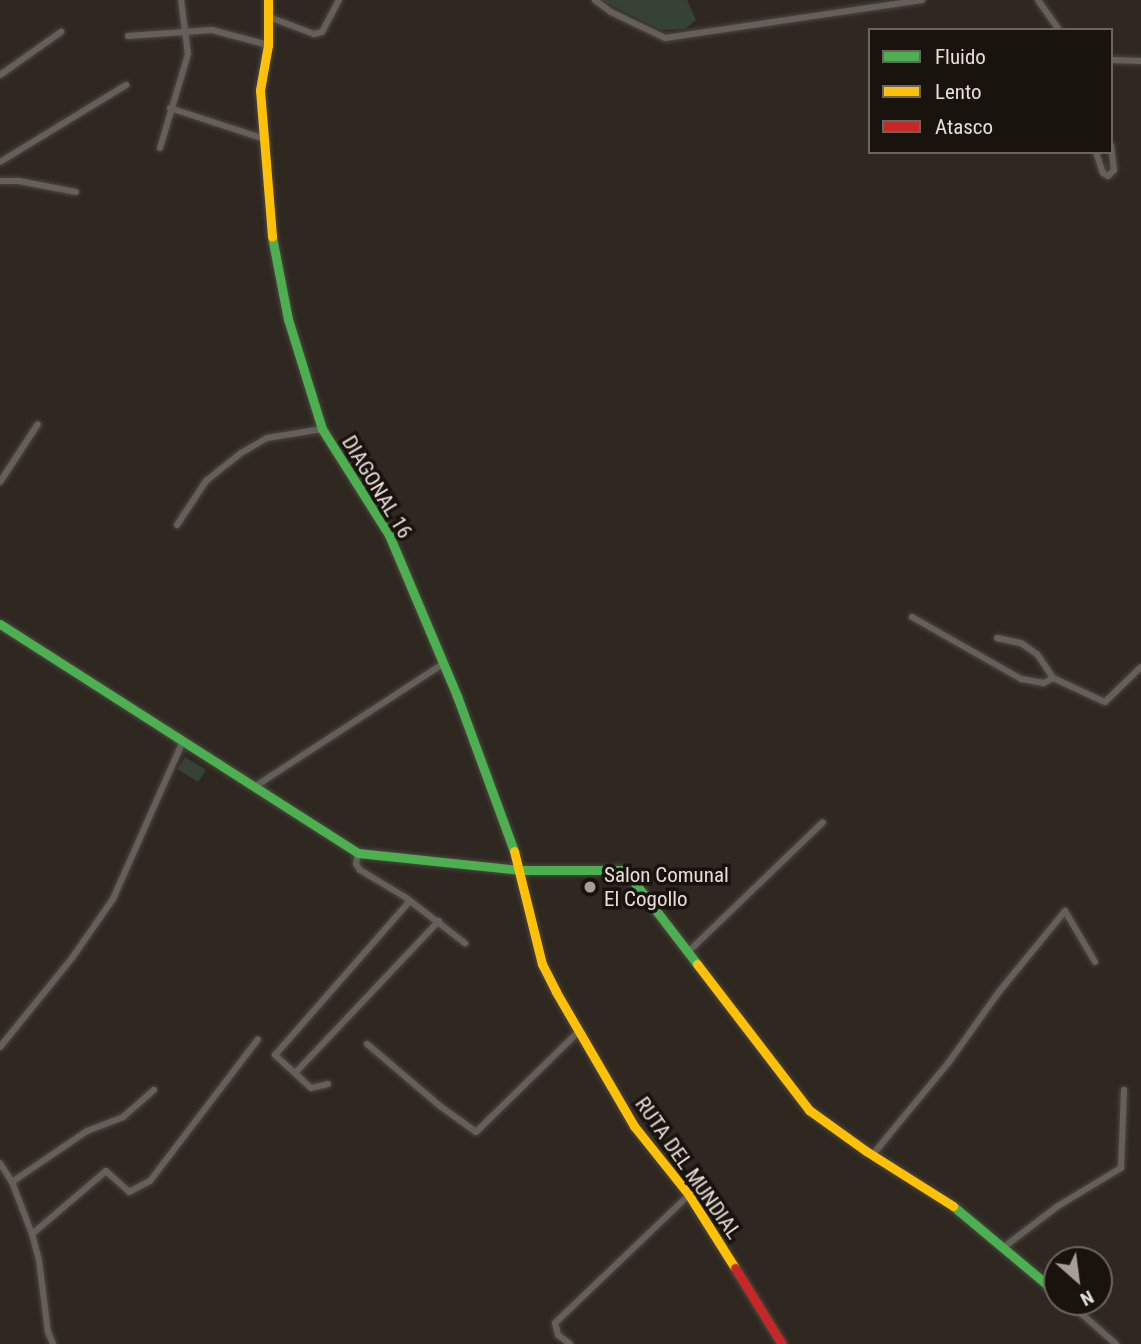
<!DOCTYPE html>
<html>
<head>
<meta charset="utf-8">
<style>
  body { margin:0 }
  #map { position:relative; width:1141px; height:1344px; overflow:hidden; background:#2e2821; font-family:"Roboto Condensed",sans-serif }
  div>[style] { position:absolute }
  [style*='--x'] { left:calc(var(--x)*1px); top:calc(var(--y)*1px); width:calc(var(--w)*1px); rotate:calc(var(--a)*1deg) }
  .green>* { inset:0; background:#364233 }
  .roads { filter:drop-shadow(0 0 2px #4c4640) drop-shadow(0 0 2px #4c4640) }
  .street>* { height:6px; margin:-3px; padding:0 3px; transform-origin:3px; border-radius:3px; background:#645f5a }
  .fast>* { height:9px; margin:-4.5px; padding:0 4.5px; transform-origin:4.5px; border-radius:4.5px; background:#4caf50 }
  .slow>* { height:9px; margin:-4.5px; padding:0 4.5px; transform-origin:4.5px; border-radius:4.5px; background:#ffc107 }
  .jam>* { height:9px; margin:-4.5px; padding:0 4.5px; transform-origin:4.5px; border-radius:4.5px; background:#c62828 }
  .dots>* { width:19px; height:19px; translate:-50% -50%; box-sizing:border-box; border:4px solid #18130d; border-radius:50% }
  span { translate:-50% -50%; white-space:nowrap; text-align:center; line-height:1.15; -webkit-text-stroke:7px #18130d; paint-order:stroke }
  .street-label { font-size:21px; color:#e7dfd7 }
  .poi-label { font-size:21px; color:#e7dfd7 }
  .left { translate:0 -50%; text-align:left }
  .legend { position:absolute; left:868px; top:28px; width:245px; height:126px; box-sizing:border-box; background:#18130d; border:2px solid #6b655e; margin:0; padding:9px 12px; list-style:none; font-size:21px; color:#e7dfd7 }
  .legend li { display:flex; align-items:center; gap:14px; height:35px }
  .legend b { width:35px; border:2px solid #6b655e }
  .north { position:absolute; left:1043px; top:1246px; width:70px; height:70px; box-sizing:border-box; background:#18130d; border:2px solid #6b655e; border-radius:50%; rotate:152deg; font-size:19px; font-weight:700; line-height:28px; text-align:center; color:#e7dfd7 }
  .north::after { content:''; display:block; margin:auto; width:24px; height:32px; background:#a69f97; clip-path:polygon(50% 0,100% 100%,50% 72%,0 100%) }
</style>
</head>
<body>
<div id="map">
  <div class="green">
    <i style="clip-path:polygon(601px 0,687px 0,696px 20px,685px 29px,661px 30px)"></i>
    <i style="clip-path:polygon(185px 757px,206px 770px,198px 782px,177px 769px)"></i>
  </div>
  <div class="roads">
    <div class="street">
      <i style="--x:595;--y:0;--w:20;--a:37"></i>
      <i style="--x:611;--y:12;--w:60;--a:25.7"></i>
      <i style="--x:665;--y:38;--w:260;--a:-8.4"></i>
      <i style="--x:1038;--y:0;--w:37;--a:55"></i>
      <i style="--x:269;--y:17;--w:48;--a:20.7"></i>
      <i style="--x:314;--y:34;--w:8;--a:-14"></i>
      <i style="--x:322;--y:32;--w:36;--a:-62"></i>
      <i style="--x:128;--y:36;--w:84;--a:-4.1"></i>
      <i style="--x:212;--y:30;--w:58;--a:15"></i>
      <i style="--x:1111;--y:60;--w:30;--a:2"></i>
      <i style="--x:0;--y:75;--w:75;--a:-35.2"></i>
      <i style="--x:170;--y:108;--w:100;--a:18.1"></i>
      <i style="--x:160;--y:148;--w:98;--a:-73.4"></i>
      <i style="--x:188;--y:54;--w:54;--a:-97.4"></i>
      <i style="--x:1096;--y:152;--w:22;--a:72"></i>
      <i style="--x:1103;--y:173;--w:6;--a:31"></i>
      <i style="--x:1108;--y:176;--w:8;--a:-45"></i>
      <i style="--x:1114;--y:170;--w:25;--a:-97"></i>
      <i style="--x:0;--y:162;--w:148;--a:-31.4"></i>
      <i style="--x:0;--y:181;--w:19;--a:0"></i>
      <i style="--x:19;--y:181;--w:58;--a:10.9"></i>
      <i style="--x:0;--y:482;--w:69;--a:-56.8"></i>
      <i style="--x:177;--y:525;--w:53;--a:-56.6"></i>
      <i style="--x:206;--y:481;--w:45;--a:-38.7"></i>
      <i style="--x:241;--y:453;--w:30;--a:-30"></i>
      <i style="--x:267;--y:438;--w:56;--a:-9.3"></i>
      <i style="--x:912;--y:617;--w:125;--a:29.6"></i>
      <i style="--x:1021;--y:679;--w:23;--a:10"></i>
      <i style="--x:1044;--y:683;--w:10;--a:-29"></i>
      <i style="--x:997;--y:638;--w:25;--a:12"></i>
      <i style="--x:1021;--y:643;--w:19;--a:35"></i>
      <i style="--x:1037;--y:654;--w:29;--a:56"></i>
      <i style="--x:1053;--y:678;--w:57;--a:24.8"></i>
      <i style="--x:1105;--y:702;--w:50;--a:-44.2"></i>
      <i style="--x:254;--y:787;--w:225;--a:-33.1"></i>
      <i style="--x:358;--y:853;--w:11;--a:100"></i>
      <i style="--x:356;--y:864;--w:7;--a:56"></i>
      <i style="--x:360;--y:870;--w:52;--a:31"></i>
      <i style="--x:405;--y:897;--w:76;--a:37.5"></i>
      <i style="--x:688;--y:952;--w:187;--a:-43.9"></i>
      <i style="--x:367;--y:1044;--w:96;--a:40.3"></i>
      <i style="--x:440;--y:1106;--w:44;--a:35.8"></i>
      <i style="--x:476;--y:1132;--w:144;--a:-44.4"></i>
      <i style="--x:0;--y:1047;--w:114;--a:-51"></i>
      <i style="--x:72;--y:958;--w:72;--a:-55.2"></i>
      <i style="--x:113;--y:899;--w:171;--a:-66.1"></i>
      <i style="--x:296;--y:1072;--w:208;--a:-46.6"></i>
      <i style="--x:328;--y:1084;--w:17;--a:167"></i>
      <i style="--x:311;--y:1088;--w:49;--a:-137.5"></i>
      <i style="--x:275;--y:1055;--w:205;--a:-48.8"></i>
      <i style="--x:874;--y:1153;--w:118;--a:-50.5"></i>
      <i style="--x:949;--y:1062;--w:85;--a:-54.6"></i>
      <i style="--x:998;--y:993;--w:106;--a:-50.7"></i>
      <i style="--x:1065;--y:911;--w:59;--a:59.5"></i>
      <i style="--x:0;--y:1163;--w:22;--a:58"></i>
      <i style="--x:12;--y:1182;--w:56;--a:69"></i>
      <i style="--x:32;--y:1234;--w:27;--a:75"></i>
      <i style="--x:39;--y:1260;--w:73;--a:82.9"></i>
      <i style="--x:48;--y:1332;--w:13;--a:67"></i>
      <i style="--x:12;--y:1182;--w:91;--a:-34.2"></i>
      <i style="--x:87;--y:1131;--w:39;--a:-21"></i>
      <i style="--x:123;--y:1117;--w:41;--a:-41.1"></i>
      <i style="--x:32;--y:1234;--w:97;--a:-40.4"></i>
      <i style="--x:106;--y:1171;--w:31;--a:42"></i>
      <i style="--x:129;--y:1192;--w:24;--a:-28"></i>
      <i style="--x:150;--y:1181;--w:178;--a:-52.7"></i>
      <i style="--x:1004;--y:1247;--w:68;--a:-37.2"></i>
      <i style="--x:1058;--y:1206;--w:74;--a:-31.1"></i>
      <i style="--x:1121;--y:1168;--w:78;--a:-87.8"></i>
      <i style="--x:1068;--y:1302;--w:64;--a:41.2"></i>
      <i style="--x:570;--y:1344;--w:15;--a:-143"></i>
      <i style="--x:558;--y:1335;--w:12;--a:-104"></i>
      <i style="--x:555;--y:1323;--w:185;--a:-43.7"></i>
    </div>
    <div class="fast">
      <i style="--x:272;--y:237;--w:84;--a:79"></i>
      <i style="--x:288;--y:319;--w:115;--a:72.8"></i>
      <i style="--x:322;--y:429;--w:125;--a:57.7"></i>
      <i style="--x:389;--y:535;--w:175;--a:67.1"></i>
      <i style="--x:457;--y:696;--w:165;--a:69.8"></i>
      <i style="--x:0;--y:624;--w:425;--a:32.6"></i>
      <i style="--x:358;--y:853;--w:164;--a:6"></i>
      <i style="--x:521;--y:870;--w:104;--a:0"></i>
      <i style="--x:625;--y:870;--w:118;--a:52.5"></i>
      <i style="--x:953;--y:1206;--w:136;--a:39.9"></i>
    </div>
    <div class="slow">
      <i style="--x:268;--y:0;--w:45;--a:90"></i>
      <i style="--x:268;--y:45;--w:46;--a:100.1"></i>
      <i style="--x:260;--y:90;--w:147;--a:85.3"></i>
      <i style="--x:514;--y:851;--w:116;--a:76.1"></i>
      <i style="--x:542;--y:964;--w:31;--a:63"></i>
      <i style="--x:556;--y:992;--w:155;--a:59.8"></i>
      <i style="--x:634;--y:1126;--w:88;--a:51.4"></i>
      <i style="--x:689;--y:1195;--w:86;--a:57.8"></i>
      <i style="--x:697;--y:964;--w:184;--a:52.5"></i>
      <i style="--x:809;--y:1110;--w:70;--a:35.7"></i>
      <i style="--x:866;--y:1151;--w:103;--a:32.3"></i>
    </div>
    <div class="jam">
      <i style="--x:735;--y:1268;--w:89;--a:58.3"></i>
    </div>
  </div>
  <div class="dots">
    <i style="left:590px;top:887px;background:#a69f97"></i>
  </div>
  <div class="street-label">
    <span style="left:377px;top:487px;rotate:59deg">DIAGONAL 16</span>
    <span style="left:688px;top:1168px;rotate:55deg">RUTA DEL MUNDIAL</span>
  </div>
  <div class="poi-label">
    <span class="left" style="left:604px;top:887px">Salon Comunal<br>El Cogollo</span>
  </div>
  <ul class="legend">
  <li><b style="height:9px;background:#4caf50"></b>Fluido</li>
  <li><b style="height:9px;background:#ffc107"></b>Lento</li>
  <li><b style="height:9px;background:#c62828"></b>Atasco</li>
  </ul>
  <div class="north">N</div>
</div>
</body>
</html>
